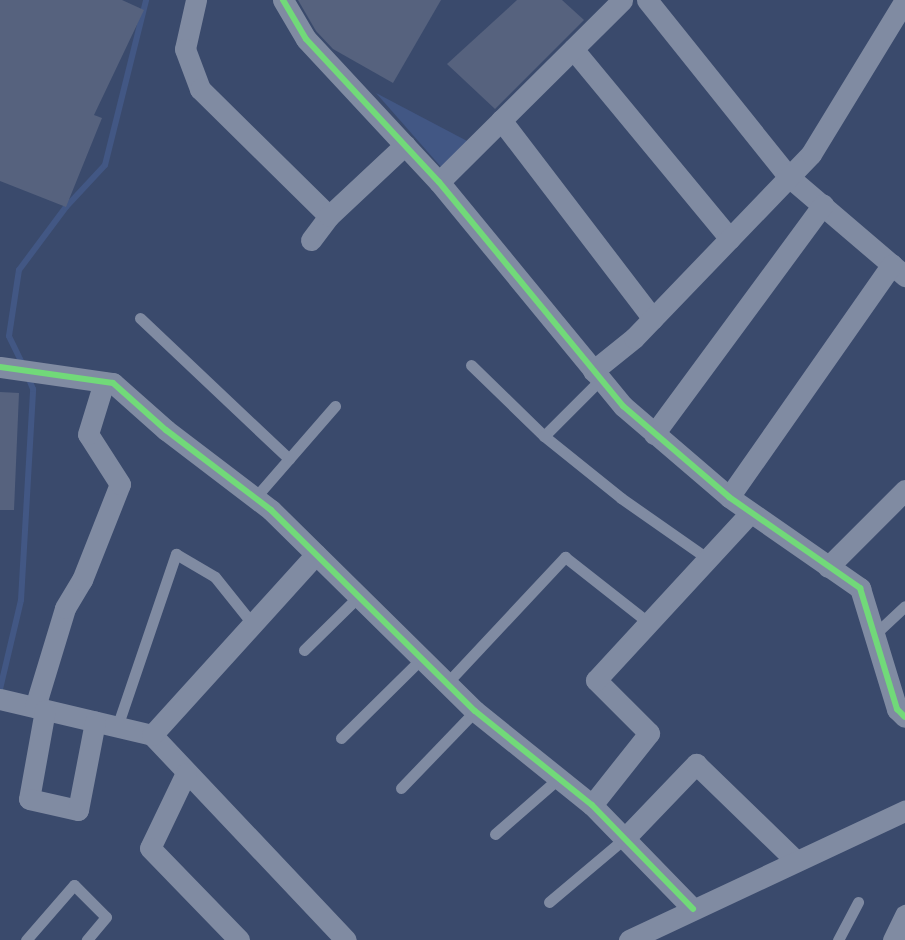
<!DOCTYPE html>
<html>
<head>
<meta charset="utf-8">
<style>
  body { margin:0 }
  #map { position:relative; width:905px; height:940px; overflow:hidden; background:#3a4a6c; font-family:Barlow,sans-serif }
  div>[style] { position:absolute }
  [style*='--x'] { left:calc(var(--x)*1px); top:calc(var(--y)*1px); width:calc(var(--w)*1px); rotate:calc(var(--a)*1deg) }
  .water>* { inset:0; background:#425784 }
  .stream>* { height:6px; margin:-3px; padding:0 3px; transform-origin:3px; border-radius:3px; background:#425784 }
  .building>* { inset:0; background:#56627e }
  .service>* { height:11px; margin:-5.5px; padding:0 5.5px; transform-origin:5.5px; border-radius:5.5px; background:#808ba2 }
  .minor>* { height:21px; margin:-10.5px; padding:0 10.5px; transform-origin:10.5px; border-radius:10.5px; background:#808ba2 }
  .cycleway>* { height:6px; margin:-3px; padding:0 3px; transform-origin:3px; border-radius:3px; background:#71d979 }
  span { translate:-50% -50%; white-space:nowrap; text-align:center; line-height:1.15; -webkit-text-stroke:4.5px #254381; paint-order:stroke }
</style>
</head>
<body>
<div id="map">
  <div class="water">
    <i style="clip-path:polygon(376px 93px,469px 142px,441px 167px)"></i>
  </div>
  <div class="stream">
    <i style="--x:23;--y:365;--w:32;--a:-116"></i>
    <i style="--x:9;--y:336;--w:67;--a:-81.4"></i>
    <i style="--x:19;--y:270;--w:79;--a:-53.3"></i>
    <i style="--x:66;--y:207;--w:57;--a:-47.1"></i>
    <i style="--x:105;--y:165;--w:170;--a:-76"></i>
    <i style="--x:0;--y:689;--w:91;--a:-76.7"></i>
    <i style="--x:21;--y:600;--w:211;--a:-86.7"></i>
    <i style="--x:33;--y:389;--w:16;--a:-112"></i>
  </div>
  <div class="building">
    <i style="clip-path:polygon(0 0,122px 0,144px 10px,94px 115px,102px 118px,66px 207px,0 181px)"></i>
    <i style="clip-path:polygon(298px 0,441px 0,393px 83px,333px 49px,316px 31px)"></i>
    <i style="clip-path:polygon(517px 0,562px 0,584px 20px,495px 109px,447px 64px)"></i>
    <i style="clip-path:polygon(0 392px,19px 393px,14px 510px,0 510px)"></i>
  </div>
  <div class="service">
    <i style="--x:140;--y:318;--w:205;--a:43.4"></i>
    <i style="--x:471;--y:365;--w:102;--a:44.2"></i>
    <i style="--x:544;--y:436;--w:99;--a:38.8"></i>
    <i style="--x:621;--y:498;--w:106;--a:35"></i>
    <i style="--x:544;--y:436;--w:79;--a:-45"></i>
    <i style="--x:255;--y:498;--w:122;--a:-49"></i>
    <i style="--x:874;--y:635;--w:42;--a:-43.1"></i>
    <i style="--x:304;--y:650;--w:77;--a:-44.5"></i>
    <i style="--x:447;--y:683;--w:173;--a:-46.9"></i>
    <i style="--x:565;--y:557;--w:107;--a:38.2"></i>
    <i style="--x:117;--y:727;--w:183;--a:-71.2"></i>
    <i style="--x:176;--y:554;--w:45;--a:30.5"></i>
    <i style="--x:215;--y:577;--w:58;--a:51.3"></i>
    <i style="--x:341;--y:738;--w:114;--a:-44.6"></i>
    <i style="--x:401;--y:788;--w:107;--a:-46.1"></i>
    <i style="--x:495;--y:834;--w:85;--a:-41.2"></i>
    <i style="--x:549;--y:902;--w:99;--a:-40.1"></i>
    <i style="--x:26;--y:940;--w:73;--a:-48.9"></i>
    <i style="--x:74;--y:885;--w:45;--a:45"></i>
    <i style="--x:106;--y:917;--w:30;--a:130"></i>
    <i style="--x:838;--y:940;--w:43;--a:-62.2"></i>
  </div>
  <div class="minor">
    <i style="--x:196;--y:0;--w:50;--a:102.7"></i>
    <i style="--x:185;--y:49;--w:43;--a:69.4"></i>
    <i style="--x:200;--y:89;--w:181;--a:44.6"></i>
    <i style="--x:283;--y:0;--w:45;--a:59.5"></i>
    <i style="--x:306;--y:39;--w:195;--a:47.1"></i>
    <i style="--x:439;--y:182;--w:290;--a:50.6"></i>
    <i style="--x:623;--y:406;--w:140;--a:40.6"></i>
    <i style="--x:729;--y:497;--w:160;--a:34.8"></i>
    <i style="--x:860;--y:588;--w:127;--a:73"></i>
    <i style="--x:897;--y:709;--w:11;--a:45"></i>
    <i style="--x:647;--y:0;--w:227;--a:51.3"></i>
    <i style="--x:789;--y:177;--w:153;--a:40.5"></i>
    <i style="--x:573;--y:49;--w:246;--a:50.4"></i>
    <i style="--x:501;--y:120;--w:250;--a:52.6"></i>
    <i style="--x:439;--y:182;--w:258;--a:-44.8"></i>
    <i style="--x:311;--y:240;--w:30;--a:-53"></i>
    <i style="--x:329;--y:216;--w:104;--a:-43.1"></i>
    <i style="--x:0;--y:367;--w:114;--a:8.1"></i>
    <i style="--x:113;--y:383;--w:71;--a:41.6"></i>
    <i style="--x:166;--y:430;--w:132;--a:37.3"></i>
    <i style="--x:271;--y:510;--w:286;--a:44.6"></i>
    <i style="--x:475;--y:711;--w:150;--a:38.8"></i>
    <i style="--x:592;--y:805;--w:145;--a:45.8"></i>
    <i style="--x:593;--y:371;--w:53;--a:-38.8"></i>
    <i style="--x:634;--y:338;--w:255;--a:-46.1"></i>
    <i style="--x:811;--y:154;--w:180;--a:-58.6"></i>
    <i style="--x:654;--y:434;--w:285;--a:-53.6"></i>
    <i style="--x:729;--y:497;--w:284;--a:-55"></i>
    <i style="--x:828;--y:567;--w:109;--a:-45"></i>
    <i style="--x:0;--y:699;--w:156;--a:13.3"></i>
    <i style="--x:152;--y:735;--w:282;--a:46.6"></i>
    <i style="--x:35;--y:707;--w:103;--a:-73.1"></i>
    <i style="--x:65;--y:608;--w:33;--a:-59"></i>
    <i style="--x:82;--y:580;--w:103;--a:-68.4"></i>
    <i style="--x:120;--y:484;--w:59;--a:-122.6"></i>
    <i style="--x:88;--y:434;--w:54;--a:-72.9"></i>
    <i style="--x:45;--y:710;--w:90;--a:100.2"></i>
    <i style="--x:29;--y:799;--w:50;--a:12.7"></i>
    <i style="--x:78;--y:810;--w:90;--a:-79.1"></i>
    <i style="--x:152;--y:735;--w:244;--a:-47.8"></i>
    <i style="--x:186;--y:773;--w:83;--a:115.6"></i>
    <i style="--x:150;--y:848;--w:128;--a:45.9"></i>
    <i style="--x:592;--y:805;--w:92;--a:-51.6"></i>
    <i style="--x:649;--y:733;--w:75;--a:-135"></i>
    <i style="--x:596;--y:680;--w:227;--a:-47.3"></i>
    <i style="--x:625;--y:838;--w:103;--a:-46.2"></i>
    <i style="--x:696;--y:764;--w:138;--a:44.1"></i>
    <i style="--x:629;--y:940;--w:305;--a:-25.1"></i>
    <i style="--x:893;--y:940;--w:28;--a:-64"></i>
  </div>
  <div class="cycleway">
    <i style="--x:283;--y:0;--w:45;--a:59.5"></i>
    <i style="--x:306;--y:39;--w:195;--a:47.1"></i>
    <i style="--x:439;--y:182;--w:290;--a:50.6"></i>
    <i style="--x:623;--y:406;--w:140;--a:40.6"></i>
    <i style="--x:729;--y:497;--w:160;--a:34.8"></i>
    <i style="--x:860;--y:588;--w:127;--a:73"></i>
    <i style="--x:897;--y:709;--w:11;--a:45"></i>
    <i style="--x:0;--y:367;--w:114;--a:8.1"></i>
    <i style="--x:113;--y:383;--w:71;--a:41.6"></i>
    <i style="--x:166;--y:430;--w:132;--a:37.3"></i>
    <i style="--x:271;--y:510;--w:286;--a:44.6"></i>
    <i style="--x:475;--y:711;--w:150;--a:38.8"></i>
    <i style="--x:592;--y:805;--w:145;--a:45.8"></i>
  </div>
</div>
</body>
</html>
